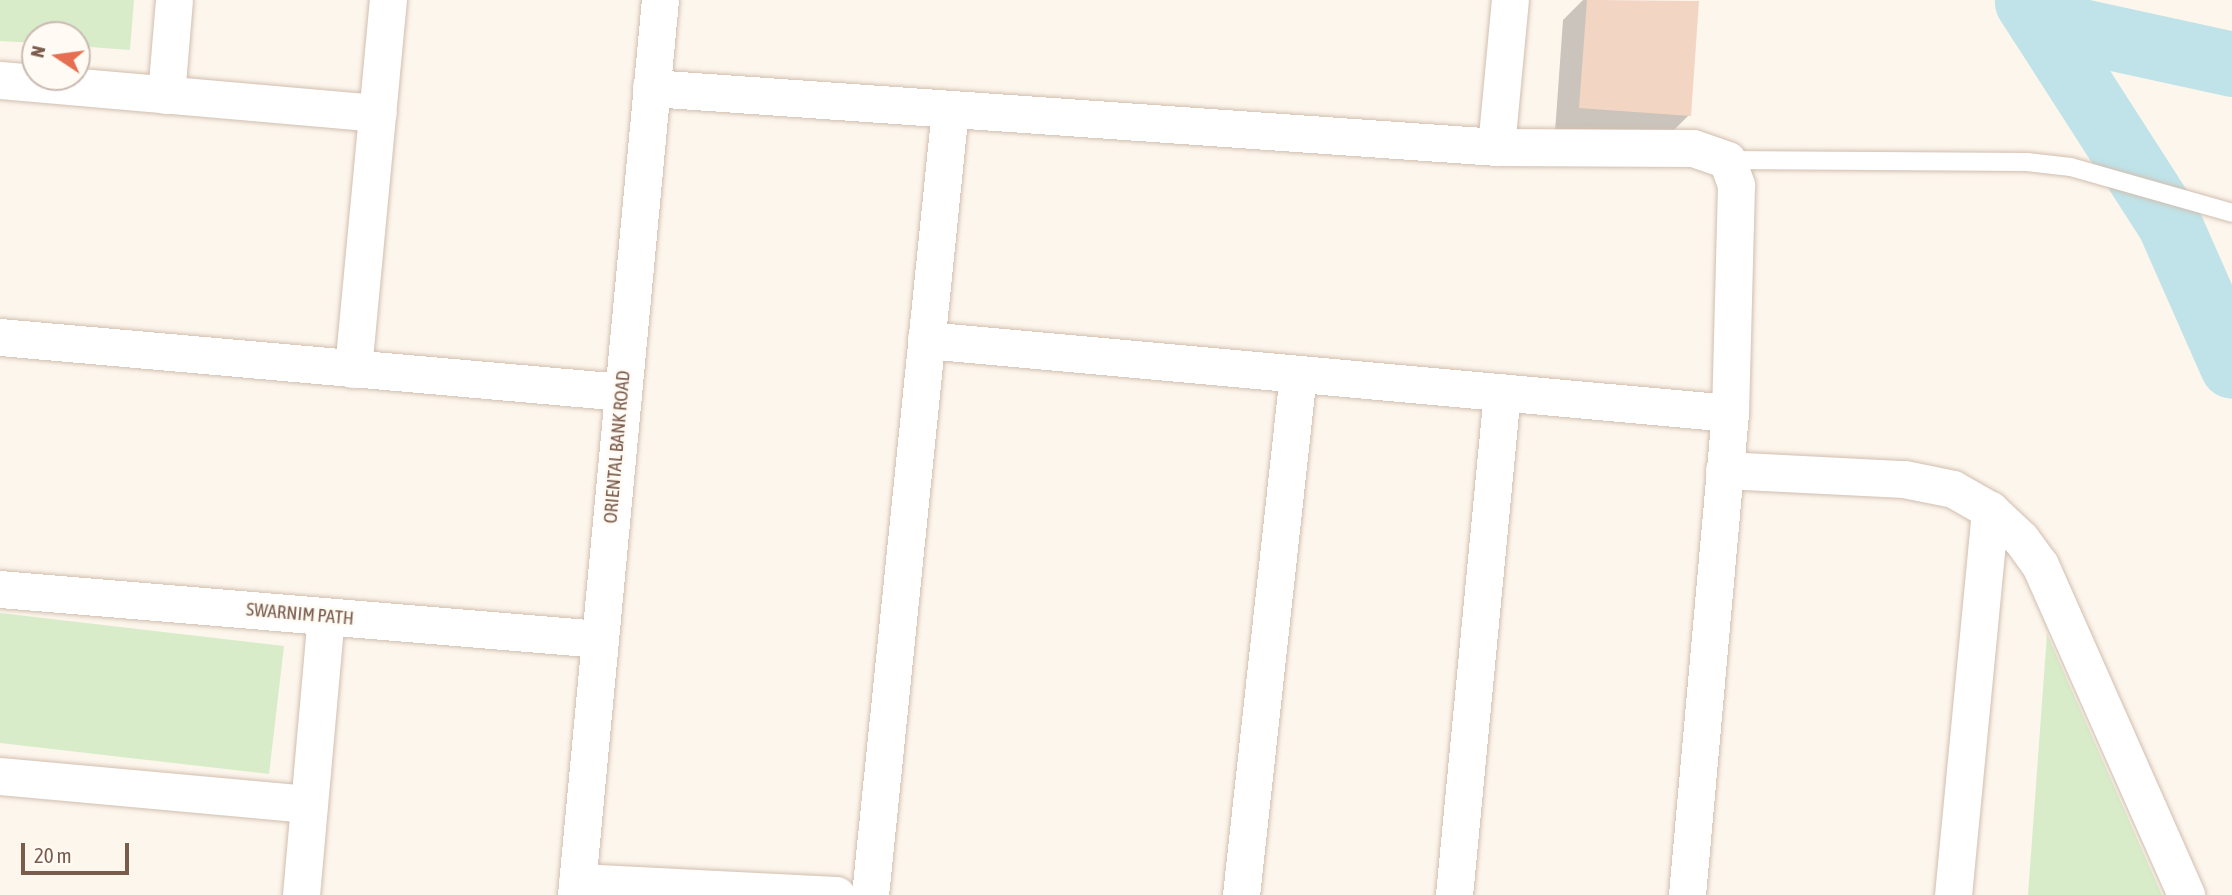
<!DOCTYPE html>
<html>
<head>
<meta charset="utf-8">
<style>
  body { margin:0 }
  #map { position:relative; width:2232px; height:895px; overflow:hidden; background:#fdf6ec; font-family:"Asap Condensed",sans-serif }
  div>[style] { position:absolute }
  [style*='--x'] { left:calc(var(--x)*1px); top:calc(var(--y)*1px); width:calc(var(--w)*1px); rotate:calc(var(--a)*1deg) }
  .green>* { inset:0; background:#d8ecc9 }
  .shadow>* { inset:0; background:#0003 }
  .river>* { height:65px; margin:-32.5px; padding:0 32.5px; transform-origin:32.5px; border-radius:32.5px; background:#bfe3e8 }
  .building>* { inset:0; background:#f3d5c3 }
  .roads { filter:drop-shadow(0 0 2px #d1beb0) drop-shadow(0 0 2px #d1beb0) }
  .lane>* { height:18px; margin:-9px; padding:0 9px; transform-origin:9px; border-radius:9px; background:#fff }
  .street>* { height:37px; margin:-18.5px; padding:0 18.5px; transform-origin:18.5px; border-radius:18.5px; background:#fff }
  span { translate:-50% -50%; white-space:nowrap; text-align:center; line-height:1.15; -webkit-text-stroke:5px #fffaf3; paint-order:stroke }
  .street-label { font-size:19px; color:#7a5c4d }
  .north { position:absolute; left:21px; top:21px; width:70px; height:70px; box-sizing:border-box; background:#fffaf3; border:2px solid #cabbb1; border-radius:50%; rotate:283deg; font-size:19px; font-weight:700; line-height:28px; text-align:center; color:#7a5c4d }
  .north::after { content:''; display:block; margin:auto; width:24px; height:32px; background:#e76f51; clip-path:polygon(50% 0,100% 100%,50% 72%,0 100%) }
  .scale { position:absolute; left:21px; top:843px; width:108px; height:32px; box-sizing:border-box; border:4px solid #7a5c4d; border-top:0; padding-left:9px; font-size:21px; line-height:24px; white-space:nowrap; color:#7a5c4d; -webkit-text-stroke:5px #fffaf3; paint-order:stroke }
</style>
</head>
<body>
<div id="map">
  <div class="green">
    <i style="clip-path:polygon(0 0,134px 0,130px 50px,77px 46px,77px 35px,35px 35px,35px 43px,0 41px)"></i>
    <i style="clip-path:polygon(0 613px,284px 646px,269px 774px,0 743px)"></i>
    <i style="clip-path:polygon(2047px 634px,2162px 895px,2028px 895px)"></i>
  </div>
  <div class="shadow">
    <i style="clip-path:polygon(1583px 0,1697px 3px,1689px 115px,1664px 140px,1555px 132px,1563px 20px)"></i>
  </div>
  <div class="river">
    <i style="--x:2027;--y:2;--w:24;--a:57"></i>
    <i style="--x:2040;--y:22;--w:197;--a:12.3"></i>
    <i style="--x:2040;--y:22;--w:239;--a:57.3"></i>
    <i style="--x:2169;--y:223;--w:156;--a:66.2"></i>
  </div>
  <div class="building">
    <i style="clip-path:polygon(1587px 0,1699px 1px,1691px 116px,1579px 108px)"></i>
  </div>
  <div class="roads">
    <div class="lane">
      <i style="--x:1727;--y:160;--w:300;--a:0.4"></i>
      <i style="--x:2027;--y:162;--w:44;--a:6.5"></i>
      <i style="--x:2071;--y:167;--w:167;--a:15.9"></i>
    </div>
    <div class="street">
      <i style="--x:0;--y:80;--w:379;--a:5"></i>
      <i style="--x:651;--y:88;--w:847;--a:3.99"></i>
      <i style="--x:1496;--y:147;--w:197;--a:0.3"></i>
      <i style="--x:1693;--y:148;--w:36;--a:19"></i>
      <i style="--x:1727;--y:160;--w:27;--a:70"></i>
      <i style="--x:1736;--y:185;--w:228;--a:91.5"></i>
      <i style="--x:1730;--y:413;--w:484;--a:95.1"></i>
      <i style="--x:166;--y:95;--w:95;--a:-85.2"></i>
      <i style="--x:1496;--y:147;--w:148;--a:-84.6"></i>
      <i style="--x:0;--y:337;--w:624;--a:5.05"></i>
      <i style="--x:926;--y:340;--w:807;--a:5.19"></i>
      <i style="--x:353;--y:369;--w:371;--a:-84.6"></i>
      <i style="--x:1724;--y:470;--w:180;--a:2.9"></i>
      <i style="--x:1904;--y:479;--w:50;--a:11.5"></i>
      <i style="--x:1953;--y:489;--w:43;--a:29.6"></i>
      <i style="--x:1990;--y:510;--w:42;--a:43.1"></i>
      <i style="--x:2021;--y:539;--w:32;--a:54"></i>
      <i style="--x:2040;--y:565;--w:361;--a:66.1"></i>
      <i style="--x:0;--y:589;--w:601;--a:4.77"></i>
      <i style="--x:0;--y:776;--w:310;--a:5.2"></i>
      <i style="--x:577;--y:882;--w:260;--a:2.9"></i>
      <i style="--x:301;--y:895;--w:279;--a:-84.9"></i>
      <i style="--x:576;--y:895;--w:899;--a:-84.64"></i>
      <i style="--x:870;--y:895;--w:790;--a:-84.19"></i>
      <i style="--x:1241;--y:895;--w:524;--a:-83.76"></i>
      <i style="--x:1454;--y:895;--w:505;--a:-84.55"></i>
      <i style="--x:1953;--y:895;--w:387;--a:-84.5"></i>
    </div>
  </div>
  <div class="street-label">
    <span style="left:617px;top:447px;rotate:-85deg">ORIENTAL BANK ROAD</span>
    <span style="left:300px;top:614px;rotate:5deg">SWARNIM PATH</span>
  </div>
  <div class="north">N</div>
  <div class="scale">20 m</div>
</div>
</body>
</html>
